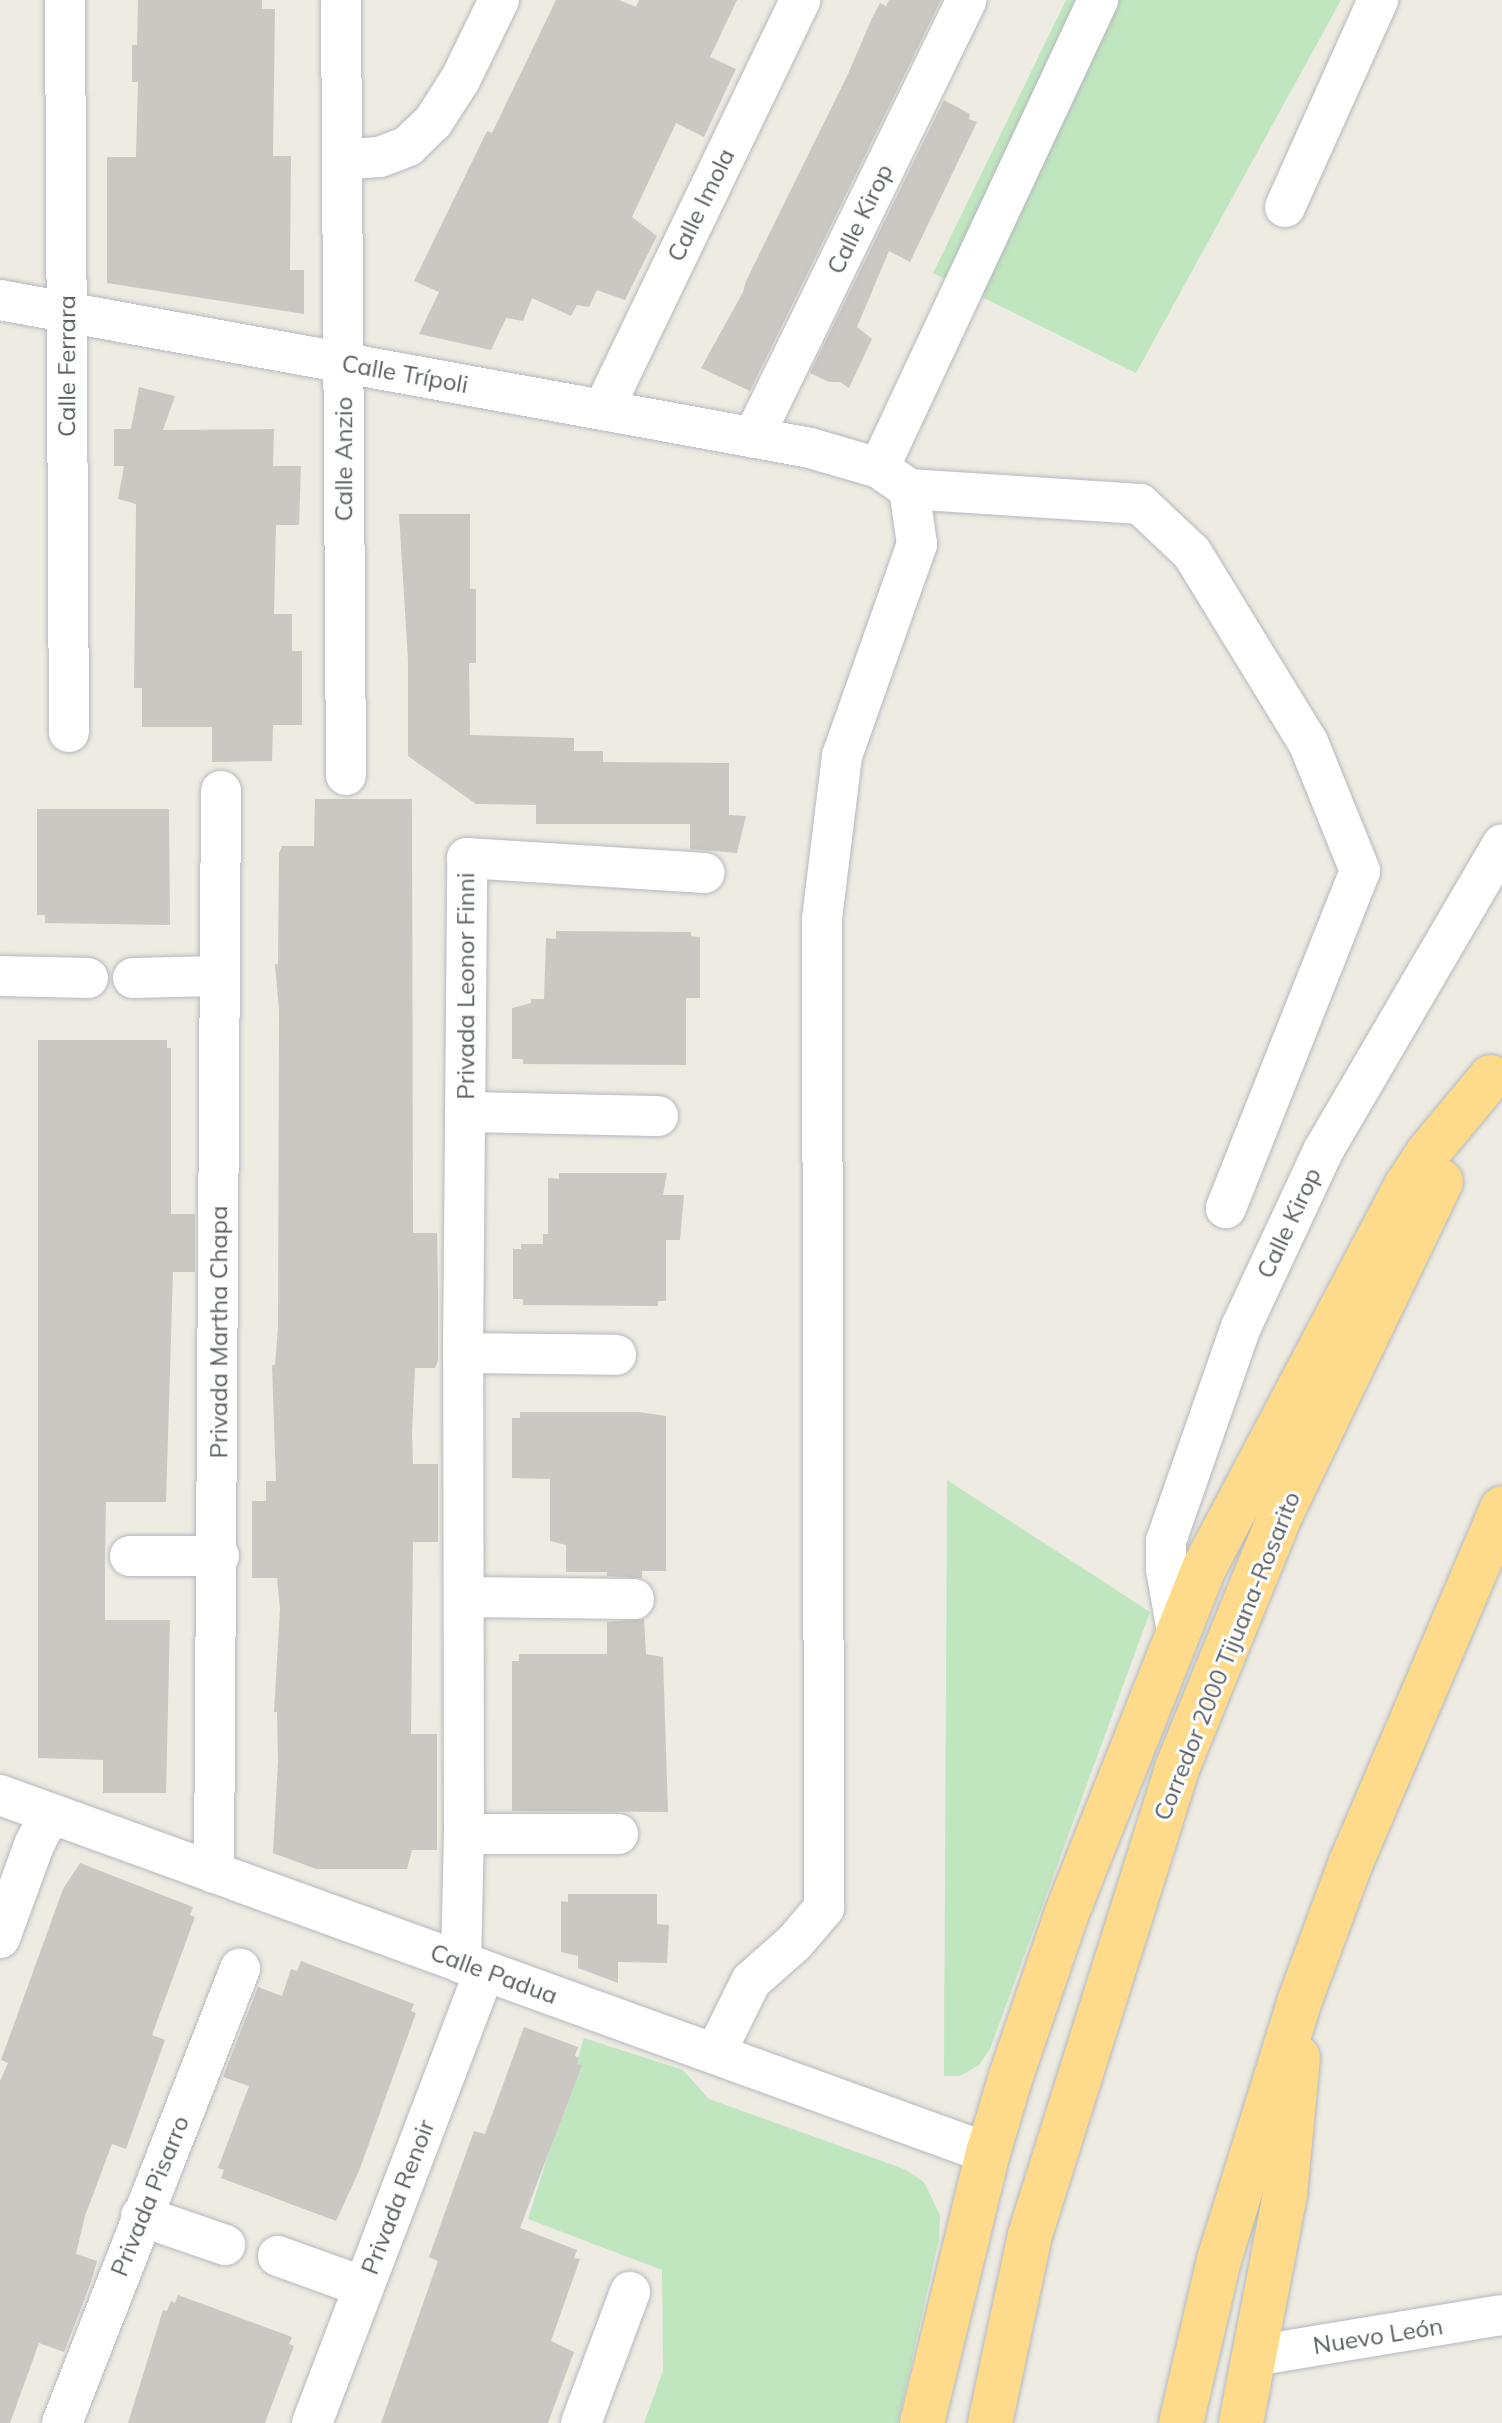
<!DOCTYPE html>
<html>
<head>
<meta charset="utf-8">
<style>
  body { margin:0 }
  #map { position:relative; width:1502px; height:2423px; overflow:hidden; background:#eeebe3; font-family:Mulish,sans-serif }
  div>[style] { position:absolute }
  [style*='--x'] { left:calc(var(--x)*1px); top:calc(var(--y)*1px); width:calc(var(--w)*1px); rotate:calc(var(--a)*1deg) }
  .green>* { inset:0; background:#c0e6bf }
  .building>* { inset:0; background:#cbc7c2 }
  .roads { filter:drop-shadow(0 0 2px #b5b9bd) drop-shadow(0 0 2px #b5b9bd) }
  .minor>* { height:40px; margin:-20px; padding:0 20px; transform-origin:20px; border-radius:20px; background:#fff }
  .highway>* { height:44px; margin:-22px; padding:0 22px; transform-origin:22px; border-radius:22px; background:#fedb8a }
  span { translate:-50% -50%; white-space:nowrap; text-align:center; line-height:1.15; -webkit-text-stroke:6px #fff; paint-order:stroke }
  .street-label { font-size:24px; color:#5b5f64 }
</style>
</head>
<body>
<div id="map">
  <div class="green">
    <i style="clip-path:polygon(1066px 0,1341px 0,1136px 373px,933px 273px)"></i>
    <i style="clip-path:polygon(947px 1480px,1150px 1612px,990px 2049px,979px 2065px,960px 2076px,944px 2076px)"></i>
    <i style="clip-path:polygon(584px 2038px,683px 2070px,709px 2099px,904px 2169px,924px 2182px,940px 2215px,939px 2239px,898px 2423px,644px 2423px,663px 2371px,662px 2270px,528px 2219px)"></i>
  </div>
  <div class="building">
    <i style="clip-path:polygon(138px 0,262px 0,262px 9px,275px 9px,273px 156px,291px 156px,290px 270px,304px 270px,304px 314px,107px 283px,107px 157px,136px 157px,138px 82px,132px 82px,132px 45px,137px 45px)"></i>
    <i style="clip-path:polygon(556px 0,619px 0,636px 7px,639px 0,737px 0,710px 57px,736px 69px,704px 137px,676px 123px,632px 217px,657px 236px,625px 300px,597px 290px,589px 307px,577px 305px,571px 316px,532px 298px,523px 321px,506px 318px,491px 350px,419px 334px,439px 292px,414px 281px,487px 131px,492px 133px)"></i>
    <i style="clip-path:polygon(889px 0,941px 0,750px 391px,701px 368px,743px 292px,746px 281px,848px 74px,872px 18px,880px 3px,886px 6px)"></i>
    <i style="clip-path:polygon(944px 100px,970px 114px,969px 119px,977px 122px,910px 262px,889px 251px,857px 327px,872px 339px,849px 388px,840px 382px,829px 382px,810px 373px)"></i>
    <i style="clip-path:polygon(139px 387px,175px 396px,163px 430px,274px 429px,273px 466px,301px 466px,299px 525px,276px 525px,274px 614px,292px 614px,292px 651px,302px 651px,302px 725px,273px 725px,272px 761px,212px 762px,212px 727px,142px 727px,142px 688px,134px 688px,136px 504px,118px 499px,124px 466px,114px 466px,114px 429px,131px 429px)"></i>
    <i style="clip-path:polygon(399px 514px,470px 514px,470px 589px,476px 589px,476px 663px,469px 663px,470px 735px,574px 738px,574px 751px,603px 751px,603px 762px,729px 763px,729px 815px,746px 816px,737px 853px,690px 849px,690px 824px,536px 824px,536px 805px,476px 804px,408px 756px,408px 660px)"></i>
    <i style="clip-path:polygon(315px 799px,412px 799px,413px 1233px,437px 1233px,438px 1290px,438px 1360px,435px 1368px,415px 1368px,412px 1433px,413px 1464px,438px 1464px,438px 1542px,413px 1542px,411px 1734px,437px 1734px,437px 1850px,412px 1850px,407px 1869px,316px 1869px,273px 1853px,278px 1762px,277px 1712px,274px 1712px,280px 1609px,277px 1578px,252px 1578px,252px 1501px,266px 1501px,266px 1481px,276px 1481px,272px 1365px,275px 1365px,278px 1327px,279px 1011px,275px 964px,278px 964px,279px 853px,282px 846px,314px 846px)"></i>
    <i style="clip-path:polygon(37px 809px,169px 809px,170px 925px,45px 923px,45px 915px,37px 915px)"></i>
    <i style="clip-path:polygon(556px 931px,691px 932px,691px 936px,700px 937px,700px 998px,686px 998px,686px 1065px,523px 1064px,523px 1059px,512px 1059px,512px 1008px,531px 1003px,531px 999px,544px 999px,546px 938px,556px 939px)"></i>
    <i style="clip-path:polygon(38px 1040px,167px 1040px,167px 1048px,171px 1048px,171px 1214px,195px 1214px,195px 1272px,173px 1272px,166px 1502px,106px 1502px,105px 1561px,105px 1620px,170px 1620px,166px 1793px,103px 1793px,103px 1760px,38px 1758px)"></i>
    <i style="clip-path:polygon(559px 1173px,667px 1173px,663px 1195px,684px 1195px,680px 1240px,666px 1240px,666px 1301px,658px 1301px,658px 1306px,523px 1305px,523px 1299px,513px 1299px,513px 1249px,521px 1249px,521px 1244px,543px 1244px,543px 1234px,548px 1234px,548px 1178px,559px 1179px)"></i>
    <i style="clip-path:polygon(520px 1412px,639px 1412px,666px 1416px,666px 1571px,642px 1571px,642px 1578px,607px 1576px,607px 1572px,566px 1572px,566px 1545px,550px 1541px,550px 1479px,512px 1478px,512px 1418px,520px 1418px)"></i>
    <i style="clip-path:polygon(644px 1619px,646px 1654px,663px 1657px,668px 1812px,512px 1811px,512px 1661px,519px 1661px,519px 1654px,607px 1654px,607px 1622px)"></i>
    <i style="clip-path:polygon(80px 1863px,193px 1907px,190px 1915px,195px 1917px,152px 2035px,165px 2040px,126px 2149px,112px 2144px,85px 2216px,76px 2254px,97px 2261px,91px 2282px,64px 2352px,39px 2343px,10px 2423px,0 2423px,0 2081px,8px 2063px,1px 2060px,63px 1889px)"></i>
    <i style="clip-path:polygon(568px 1894px,657px 1894px,657px 1924px,669px 1925px,667px 1963px,618px 1962px,618px 1983px,578px 1968px,578px 1956px,561px 1952px,561px 1901px,568px 1902px)"></i>
    <i style="clip-path:polygon(301px 1961px,414px 2004px,411px 2011px,416px 2013px,359px 2171px,336px 2221px,221px 2178px,224px 2170px,218px 2168px,249px 2086px,223px 2077px,258px 1987px,282px 1996px,291px 1969px,297px 1971px)"></i>
    <i style="clip-path:polygon(524px 2027px,578px 2047px,575px 2056px,579px 2058px,577px 2064px,582px 2065px,520px 2228px,577px 2250px,574px 2258px,580px 2259px,551px 2341px,574px 2352px,548px 2423px,381px 2423px,438px 2261px,429px 2257px,474px 2131px,485px 2134px)"></i>
    <i style="clip-path:polygon(178px 2295px,292px 2337px,289px 2344px,294px 2346px,265px 2423px,128px 2423px,163px 2310px,167px 2311px,171px 2301px,175px 2303px)"></i>
  </div>
  <div class="roads">
    <div class="minor">
      <i style="--x:65;--y:0;--w:732;--a:89.69"></i>
      <i style="--x:341;--y:0;--w:775;--a:89.63"></i>
      <i style="--x:343;--y:160;--w:37;--a:-5"></i>
      <i style="--x:380;--y:157;--w:30;--a:-21"></i>
      <i style="--x:408;--y:146;--w:35;--a:-44"></i>
      <i style="--x:433;--y:122;--w:50;--a:-57.3"></i>
      <i style="--x:460;--y:80;--w:89;--a:-64"></i>
      <i style="--x:1285;--y:207;--w:227;--a:-65.8"></i>
      <i style="--x:0;--y:300;--w:823;--a:10.35"></i>
      <i style="--x:810;--y:448;--w:72;--a:16.2"></i>
      <i style="--x:879;--y:468;--w:37;--a:35"></i>
      <i style="--x:909;--y:489;--w:56;--a:81.7"></i>
      <i style="--x:917;--y:544;--w:225;--a:109.5"></i>
      <i style="--x:842;--y:756;--w:163;--a:97"></i>
      <i style="--x:822;--y:918;--w:990;--a:89.88"></i>
      <i style="--x:824;--y:1908;--w:46;--a:130.6"></i>
      <i style="--x:794;--y:1943;--w:57;--a:138.5"></i>
      <i style="--x:751;--y:1981;--w:81;--a:116.3"></i>
      <i style="--x:603;--y:410;--w:455;--a:-64.3"></i>
      <i style="--x:753;--y:438;--w:487;--a:-64"></i>
      <i style="--x:879;--y:468;--w:517;--a:-64.92"></i>
      <i style="--x:909;--y:489;--w:231;--a:3.7"></i>
      <i style="--x:1140;--y:504;--w:71;--a:43.3"></i>
      <i style="--x:1192;--y:553;--w:222;--a:58.5"></i>
      <i style="--x:1308;--y:742;--w:139;--a:68"></i>
      <i style="--x:1360;--y:871;--w:363;--a:111.7"></i>
      <i style="--x:0;--y:976;--w:88;--a:1.3"></i>
      <i style="--x:133;--y:978;--w:86;--a:-1.3"></i>
      <i style="--x:465;--y:1112;--w:193;--a:1.2"></i>
      <i style="--x:463;--y:1353;--w:153;--a:0.7"></i>
      <i style="--x:130;--y:1556;--w:89;--a:0"></i>
      <i style="--x:464;--y:1597;--w:170;--a:0.7"></i>
      <i style="--x:1177;--y:1632;--w:64;--a:-99.9"></i>
      <i style="--x:1166;--y:1569;--w:28;--a:-90"></i>
      <i style="--x:1166;--y:1541;--w:227;--a:-70.7"></i>
      <i style="--x:1241;--y:1327;--w:194;--a:-65"></i>
      <i style="--x:1323;--y:1151;--w:355;--a:-59.7"></i>
      <i style="--x:0;--y:1795;--w:1051;--a:19.92"></i>
      <i style="--x:464;--y:1834;--w:154;--a:0"></i>
      <i style="--x:214;--y:1873;--w:1082;--a:-89.63"></i>
      <i style="--x:0;--y:1938;--w:99;--a:-69.9"></i>
      <i style="--x:34;--y:1845;--w:35;--a:-63"></i>
      <i style="--x:461;--y:1963;--w:129;--a:-88.7"></i>
      <i style="--x:464;--y:1834;--w:481;--a:-90.1"></i>
      <i style="--x:463;--y:1353;--w:495;--a:-89.5"></i>
      <i style="--x:467;--y:858;--w:238;--a:3.6"></i>
      <i style="--x:141;--y:2216;--w:89;--a:19"></i>
      <i style="--x:278;--y:2256;--w:91;--a:19.8"></i>
      <i style="--x:1254;--y:2356;--w:251;--a:-9.4"></i>
      <i style="--x:62;--y:2423;--w:488;--a:-68.6"></i>
      <i style="--x:312;--y:2423;--w:484;--a:-69.1"></i>
      <i style="--x:581;--y:2423;--w:140;--a:-69.5"></i>
    </div>
    <div class="highway">
      <i style="--x:922;--y:2423;--w:278;--a:-76.3"></i>
      <i style="--x:988;--y:2153;--w:80;--a:-73.4"></i>
      <i style="--x:1011;--y:2076;--w:170;--a:-71.1"></i>
      <i style="--x:1066;--y:1915;--w:376;--a:-68.3"></i>
      <i style="--x:1205;--y:1566;--w:431;--a:-62.1"></i>
      <i style="--x:1407;--y:1185;--w:37;--a:-57"></i>
      <i style="--x:1427;--y:1154;--w:100;--a:-50.3"></i>
      <i style="--x:990;--y:2423;--w:192;--a:-78"></i>
      <i style="--x:1030;--y:2235;--w:492;--a:-72.5"></i>
      <i style="--x:1178;--y:1766;--w:272;--a:-67.8"></i>
      <i style="--x:1281;--y:1514;--w:369;--a:-64.3"></i>
      <i style="--x:1181;--y:2423;--w:167;--a:-76.9"></i>
      <i style="--x:1219;--y:2260;--w:272;--a:-72.7"></i>
      <i style="--x:1300;--y:2000;--w:144;--a:-69.7"></i>
      <i style="--x:1350;--y:1865;--w:388;--a:-66.9"></i>
      <i style="--x:1241;--y:2423;--w:232;--a:-79.1"></i>
      <i style="--x:1285;--y:2195;--w:138;--a:-84.6"></i>
    </div>
  </div>
  <div class="street-label">
    <span style="left:701px;top:205px;rotate:-64deg">Calle Imola</span>
    <span style="left:860px;top:219px;rotate:-64deg">Calle Kirop</span>
    <span style="left:67px;top:366px;rotate:-90deg">Calle Ferrara</span>
    <span style="left:405px;top:374px;rotate:10deg">Calle Trípoli</span>
    <span style="left:344px;top:459px;rotate:-90deg">Calle Anzio</span>
    <span style="left:466px;top:986px;rotate:-90deg">Privada Leonor Finni</span>
    <span style="left:1289px;top:1223px;rotate:-65deg">Calle Kirop</span>
    <span style="left:219px;top:1332px;rotate:-90deg">Privada Martha Chapa</span>
    <span style="left:1227px;top:1656px;rotate:-68deg">Corredor 2000 Tijuana-Rosarito</span>
    <span style="left:494px;top:1974px;rotate:20deg">Calle Padua</span>
    <span style="left:150px;top:2196px;rotate:-68deg">Privada Pisarro</span>
    <span style="left:398px;top:2197px;rotate:-69deg">Privada Renoir</span>
    <span style="left:1378px;top:2336px;rotate:-9deg">Nuevo León</span>
  </div>
</div>
</body>
</html>
